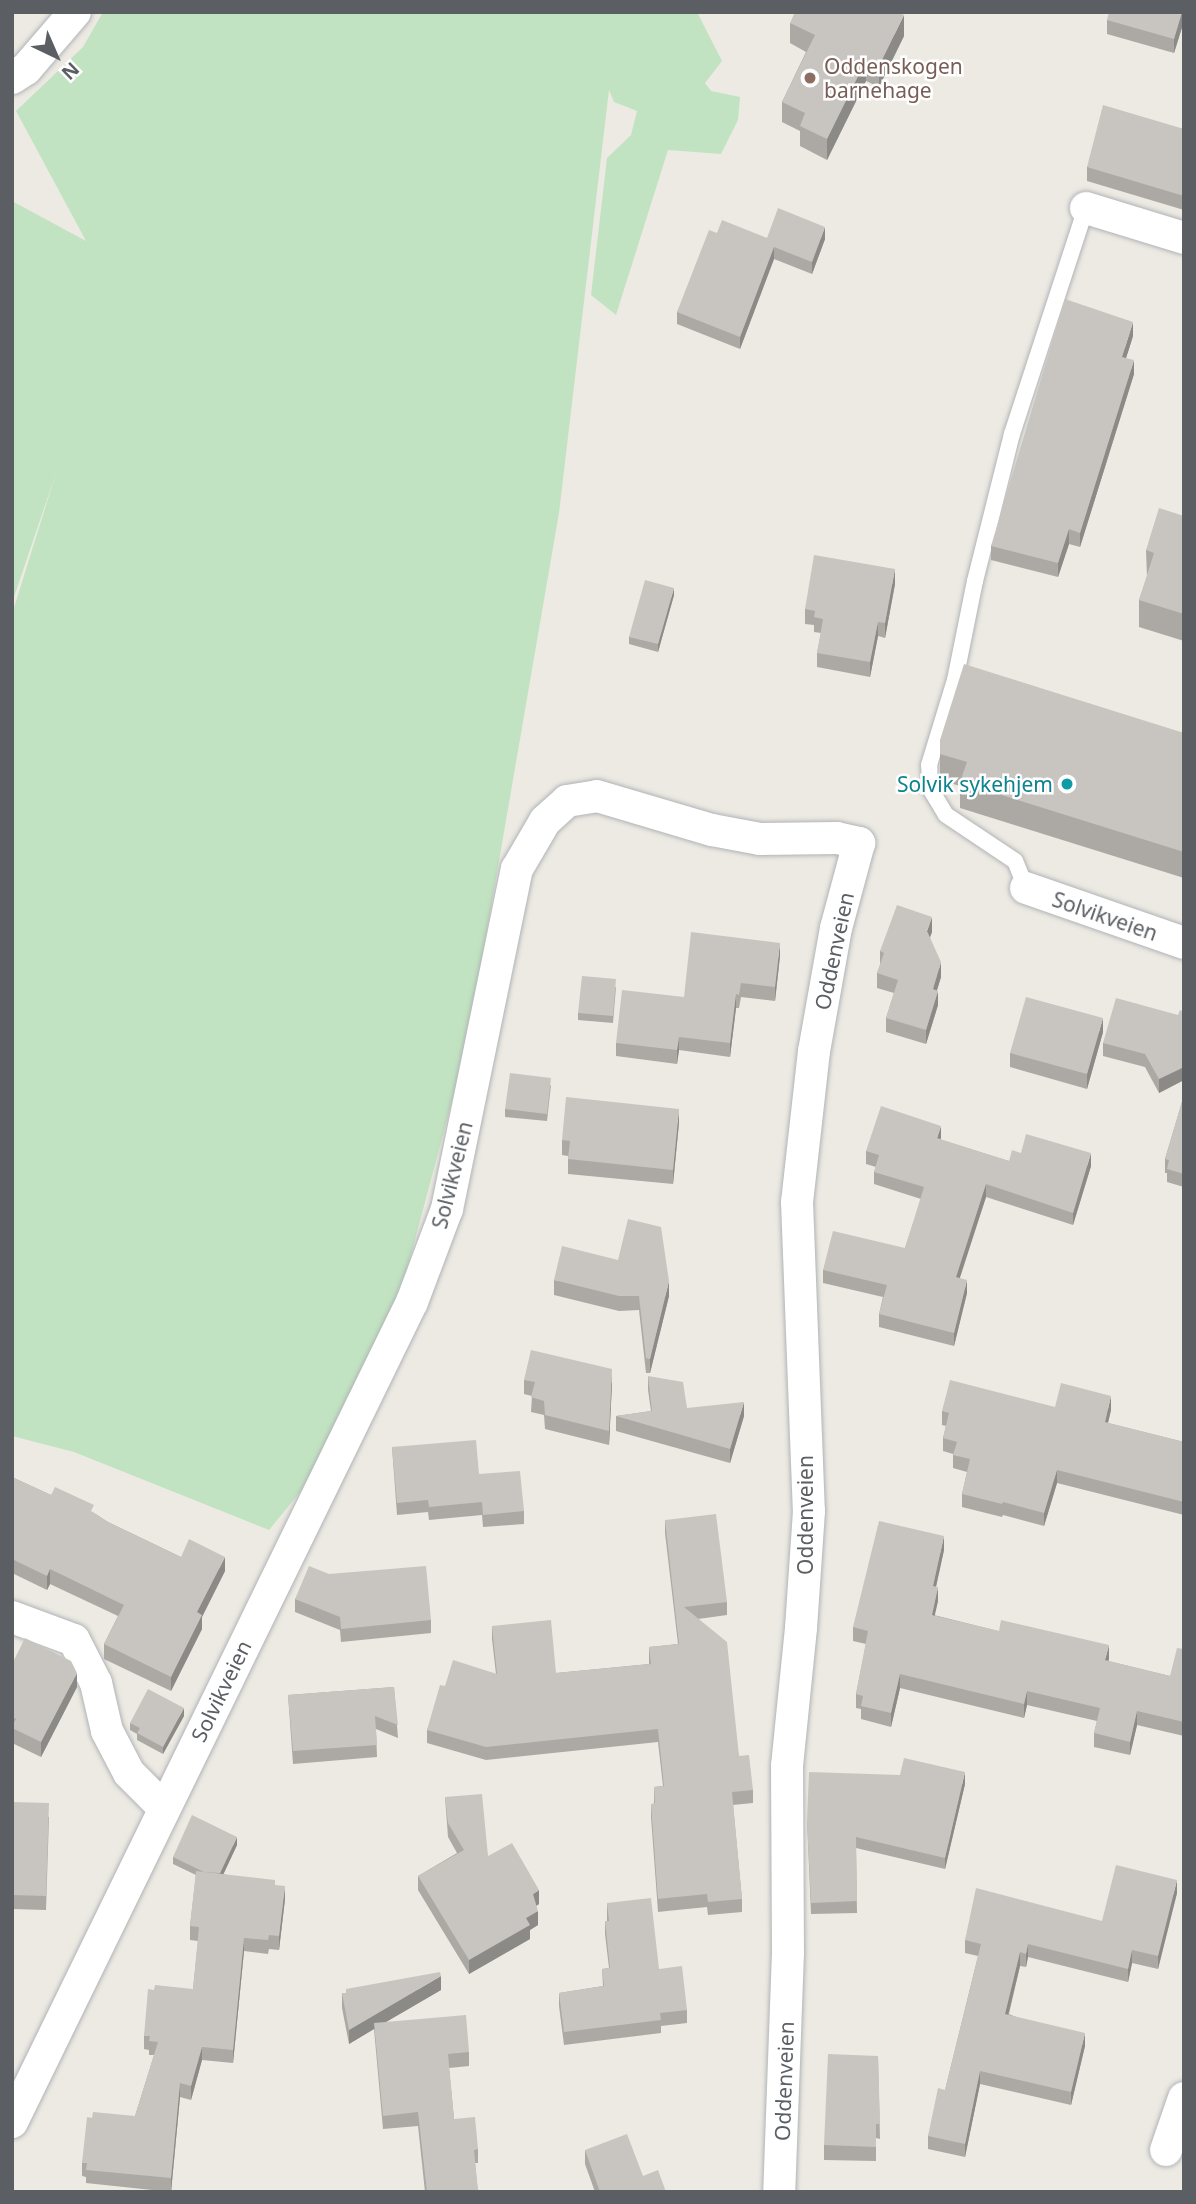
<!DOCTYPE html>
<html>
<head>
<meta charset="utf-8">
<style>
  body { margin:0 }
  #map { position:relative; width:1196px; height:2204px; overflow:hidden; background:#edeae3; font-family:"Noto Sans",sans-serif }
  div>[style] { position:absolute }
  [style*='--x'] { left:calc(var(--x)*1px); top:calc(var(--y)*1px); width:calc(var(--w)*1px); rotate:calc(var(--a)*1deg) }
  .green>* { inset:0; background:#c2e3c1 }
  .roads { filter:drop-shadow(0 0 2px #b0b4b7) drop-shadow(0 0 2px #b0b4b7) }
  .lane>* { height:16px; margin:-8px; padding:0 8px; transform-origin:8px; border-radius:8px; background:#fff }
  .street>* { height:32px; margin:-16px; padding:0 16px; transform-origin:16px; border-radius:16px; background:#fff }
  .wall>* { inset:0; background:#aca9a5 }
  .shaded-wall>* { inset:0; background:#8c8a86 }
  .building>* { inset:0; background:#c8c5c0 }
  .dots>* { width:19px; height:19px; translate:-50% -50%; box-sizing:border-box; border:4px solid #fff; border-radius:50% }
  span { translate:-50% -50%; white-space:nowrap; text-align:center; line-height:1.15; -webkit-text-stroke:5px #fff; paint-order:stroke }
  .education-label { font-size:21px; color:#785e54 }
  .left { translate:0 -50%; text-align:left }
  .culture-label { font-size:21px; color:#0d838f }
  .right { translate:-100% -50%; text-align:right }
  .street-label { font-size:21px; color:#5b5f63 }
  .frame { position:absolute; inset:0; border:14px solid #5b5f63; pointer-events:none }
  .north { position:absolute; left:21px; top:21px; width:70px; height:70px; -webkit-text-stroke:5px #fff; paint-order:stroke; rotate:136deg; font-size:19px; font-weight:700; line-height:28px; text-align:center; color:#5b5f63 }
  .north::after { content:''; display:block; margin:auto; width:24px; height:32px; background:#5b5f63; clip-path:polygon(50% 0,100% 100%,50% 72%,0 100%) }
</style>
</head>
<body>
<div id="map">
  <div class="green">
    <i style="clip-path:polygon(103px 12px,697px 12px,722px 61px,705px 83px,711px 91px,740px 97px,738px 120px,721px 154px,668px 150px,616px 315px,591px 295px,607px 158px,631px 135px,637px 111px,614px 102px,609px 90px,559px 513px,468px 1041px,397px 1307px,301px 1491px,269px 1530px,74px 1452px,12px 1436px,12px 614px,56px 473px,12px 603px,12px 201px,86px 241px,16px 111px,83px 47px)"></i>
  </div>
  <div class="roads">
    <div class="lane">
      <i style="--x:1026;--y:888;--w:29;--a:-112"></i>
      <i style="--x:1015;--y:861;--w:83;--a:-146.3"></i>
      <i style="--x:946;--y:815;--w:31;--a:-121"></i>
      <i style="--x:930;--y:788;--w:23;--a:-92"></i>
      <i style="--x:929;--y:765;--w:89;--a:-73"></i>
      <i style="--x:955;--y:680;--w:101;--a:-78.6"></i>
      <i style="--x:975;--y:581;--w:152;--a:-75.9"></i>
      <i style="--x:1012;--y:434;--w:238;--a:-71.9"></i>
    </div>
    <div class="street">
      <i style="--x:12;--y:78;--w:17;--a:-33"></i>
      <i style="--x:26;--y:69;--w:75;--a:-49.3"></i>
      <i style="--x:1086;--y:208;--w:102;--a:17"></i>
      <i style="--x:1026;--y:888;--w:167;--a:19.2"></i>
      <i style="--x:12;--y:1617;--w:66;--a:20.4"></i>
      <i style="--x:74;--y:1640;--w:48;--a:62.9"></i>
      <i style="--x:96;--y:1683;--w:49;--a:77.1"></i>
      <i style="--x:107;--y:1731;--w:47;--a:62.4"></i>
      <i style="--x:129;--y:1773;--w:49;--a:45"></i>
      <i style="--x:12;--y:2122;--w:912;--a:-64"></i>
      <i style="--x:412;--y:1302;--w:99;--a:-69.4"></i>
      <i style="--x:447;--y:1209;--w:347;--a:-78.4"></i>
      <i style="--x:517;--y:869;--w:56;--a:-59.7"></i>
      <i style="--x:545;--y:821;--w:30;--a:-42"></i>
      <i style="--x:567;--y:801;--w:30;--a:-9"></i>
      <i style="--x:597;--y:796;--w:120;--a:16.5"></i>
      <i style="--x:712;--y:830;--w:49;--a:10.6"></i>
      <i style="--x:760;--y:839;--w:77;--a:-0.7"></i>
      <i style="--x:837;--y:838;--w:23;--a:13"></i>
      <i style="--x:859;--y:843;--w:88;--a:105.1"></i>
      <i style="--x:836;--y:928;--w:125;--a:100.1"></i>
      <i style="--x:814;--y:1051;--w:152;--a:96.4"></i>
      <i style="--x:797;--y:1202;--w:309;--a:87.8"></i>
      <i style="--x:809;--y:1511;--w:117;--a:93.9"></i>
      <i style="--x:801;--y:1628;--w:139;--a:95.8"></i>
      <i style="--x:787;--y:1766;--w:186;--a:89.7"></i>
      <i style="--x:788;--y:1952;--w:240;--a:92.1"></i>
      <i style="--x:1166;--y:2150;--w:55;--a:-70.9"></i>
    </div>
  </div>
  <div class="wall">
    <i style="clip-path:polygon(1184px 12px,1184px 21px,1174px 53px,1107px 34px,1107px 20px)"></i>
    <i style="clip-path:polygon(790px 23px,904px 36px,879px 87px,866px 81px,827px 160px,800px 146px,800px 131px,782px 122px,782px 102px,806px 52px,790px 43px)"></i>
    <i style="clip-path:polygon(1184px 129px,1184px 210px,1087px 181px,1087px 167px)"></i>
    <i style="clip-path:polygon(717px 233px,767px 238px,825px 239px,812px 274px,774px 259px,740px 349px,677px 324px,677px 312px)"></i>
    <i style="clip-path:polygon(1133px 336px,1126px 358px,1134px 374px,1080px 547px,1069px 544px,1058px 577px,991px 560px,991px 546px)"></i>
    <i style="clip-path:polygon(1184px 516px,1184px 641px,1139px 627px,1139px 600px,1147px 577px,1146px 550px)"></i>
    <i style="clip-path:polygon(895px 584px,885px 638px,878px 636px,870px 677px,817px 667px,817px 653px,821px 633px,814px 632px,814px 625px,805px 624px,805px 609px)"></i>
    <i style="clip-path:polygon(674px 595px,658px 652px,629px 644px,629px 637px)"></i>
    <i style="clip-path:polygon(1184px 733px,1184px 878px,960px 808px,960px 786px,940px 780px,940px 740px)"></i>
    <i style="clip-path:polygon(932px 932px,930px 937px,941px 977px,937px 990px,938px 1005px,926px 1044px,886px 1032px,886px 1018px,894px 993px,877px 988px,877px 973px,880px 965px,880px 951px)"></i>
    <i style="clip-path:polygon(780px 956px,775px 1001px,741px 997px,739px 1008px,736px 1008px,730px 1057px,679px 1050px,677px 1064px,616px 1056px,616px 1043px,684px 997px)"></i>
    <i style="clip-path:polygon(616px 987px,613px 1023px,578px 1020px,578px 1013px)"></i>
    <i style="clip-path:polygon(1184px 1012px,1184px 1080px,1159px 1093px,1145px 1067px,1103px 1056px,1103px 1043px,1178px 1015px)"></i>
    <i style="clip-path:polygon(1103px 1032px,1087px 1089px,1010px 1067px,1010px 1053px)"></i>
    <i style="clip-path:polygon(551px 1085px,547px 1121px,505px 1117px,505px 1109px)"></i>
    <i style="clip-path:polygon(1184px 1095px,1184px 1187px,1167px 1182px,1167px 1173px,1165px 1173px,1165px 1159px)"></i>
    <i style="clip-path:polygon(679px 1123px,673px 1184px,568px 1174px,568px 1156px,562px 1155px,562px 1140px)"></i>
    <i style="clip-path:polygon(941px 1140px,1009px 1161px,1021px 1153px,1091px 1166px,1073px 1225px,986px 1197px,959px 1278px,967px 1293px,954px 1346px,879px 1327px,879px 1314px,883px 1297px,823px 1283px,823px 1270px,905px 1248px,921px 1199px,874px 1184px,874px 1172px,876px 1167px,866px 1164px,866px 1151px)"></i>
    <i style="clip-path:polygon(554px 1280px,669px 1296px,650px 1373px,646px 1373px,639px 1310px,619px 1311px,554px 1295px)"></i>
    <i style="clip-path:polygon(648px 1376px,687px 1408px,744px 1416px,730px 1463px,616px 1431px,616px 1416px,651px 1411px,648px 1390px)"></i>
    <i style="clip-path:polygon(524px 1380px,612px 1383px,609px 1445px,545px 1429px,544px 1415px,531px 1412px,532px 1396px,524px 1394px)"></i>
    <i style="clip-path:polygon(1055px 1407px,1111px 1410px,1108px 1423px,1184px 1442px,1184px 1515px,1057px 1483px,1044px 1526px,1003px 1515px,1002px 1517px,962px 1507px,962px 1494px,967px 1472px,953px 1468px,953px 1454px,943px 1451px,943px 1438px,946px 1426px,942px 1425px,942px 1411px)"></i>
    <i style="clip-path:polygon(392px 1447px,479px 1474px,524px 1511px,524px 1524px,483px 1527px,482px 1515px,429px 1520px,428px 1512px,397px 1515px)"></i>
    <i style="clip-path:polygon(12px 1477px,51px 1495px,94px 1513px,108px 1522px,181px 1557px,225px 1571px,202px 1617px,202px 1629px,171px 1691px,104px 1659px,104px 1644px,118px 1616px,50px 1584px,47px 1590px,12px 1573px)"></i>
    <i style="clip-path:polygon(665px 1520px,727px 1602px,727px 1615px,698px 1619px,739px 1756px,753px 1790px,753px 1803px,733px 1805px,742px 1899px,742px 1912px,708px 1915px,707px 1907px,658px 1912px,651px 1817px,651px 1804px,654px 1804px,654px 1787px,663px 1786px,658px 1742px,486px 1760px,427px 1743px,427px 1730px,445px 1686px,496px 1674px,492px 1639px,492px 1626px,556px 1673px,649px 1664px,649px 1647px,678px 1644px,665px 1533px)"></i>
    <i style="clip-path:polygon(944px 1550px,936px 1587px,938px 1601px,934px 1615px,1109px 1659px,1108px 1661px,1170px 1676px,1184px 1649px,1184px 1736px,1137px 1725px,1130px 1755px,1094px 1747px,1094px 1733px,1097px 1721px,1027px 1705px,1024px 1718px,900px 1688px,891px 1727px,861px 1719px,861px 1709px,856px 1708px,856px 1694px,866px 1644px,853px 1641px,853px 1627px)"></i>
    <i style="clip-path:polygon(295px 1599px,431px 1620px,431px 1633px,341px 1642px,340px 1630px,295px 1612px)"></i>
    <i style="clip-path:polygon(12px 1664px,77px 1687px,41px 1757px,12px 1743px)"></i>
    <i style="clip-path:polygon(394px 1687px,398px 1738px,376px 1729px,377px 1757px,293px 1764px,288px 1695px)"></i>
    <i style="clip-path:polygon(184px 1716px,163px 1754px,137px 1740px,137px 1734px,130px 1730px,130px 1723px)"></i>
    <i style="clip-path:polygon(965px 1784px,945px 1869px,856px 1848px,857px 1913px,811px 1914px,807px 1820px)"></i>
    <i style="clip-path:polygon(445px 1797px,488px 1856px,539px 1904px,536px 1906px,538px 1925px,530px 1930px,530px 1939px,469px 1974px,418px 1890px,418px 1876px,457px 1853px,448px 1837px)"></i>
    <i style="clip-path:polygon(12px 1802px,49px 1817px,46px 1910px,12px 1909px)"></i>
    <i style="clip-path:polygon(237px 1845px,223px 1874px,275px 1885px,285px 1899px,279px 1950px,269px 1949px,268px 1954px,244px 1951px,233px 2063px,202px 2060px,191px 2100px,180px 2097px,171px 2192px,86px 2183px,86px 2177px,82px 2176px,82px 2163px,92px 2118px,135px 2116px,154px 2055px,149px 2055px,149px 2050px,144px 2049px,144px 2036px,154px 1990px,193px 1989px,198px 1941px,190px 1940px,190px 1926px,196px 1875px,173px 1864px,173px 1857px)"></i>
    <i style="clip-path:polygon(1177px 1893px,1158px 1969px,1132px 1963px,1128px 1982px,1028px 1957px,1026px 1967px,1020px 1966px,1009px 2014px,1085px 2046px,1071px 2105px,980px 2084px,965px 2157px,928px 2149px,928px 2136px,945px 2090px,978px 1956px,965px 1953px,965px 1940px,1102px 1921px)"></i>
    <i style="clip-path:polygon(607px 1903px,659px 1969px,687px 2010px,687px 2023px,661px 2026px,661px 2033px,564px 2045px,559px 2006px,559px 1993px,603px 1986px,602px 1969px,609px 1968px,605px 1934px,605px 1921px,607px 1921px)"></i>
    <i style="clip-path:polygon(346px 1989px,441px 1990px,386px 2022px,469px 2052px,469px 2066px,449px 2068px,454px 2119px,478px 2149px,478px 2163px,475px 2163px,478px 2192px,425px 2192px,418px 2126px,383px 2129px,374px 2029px,349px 2044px,342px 2008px,342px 1993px,346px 1993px)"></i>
    <i style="clip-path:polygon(878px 2056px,880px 2139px,876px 2138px,876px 2161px,824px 2160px,824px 2145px)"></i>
    <i style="clip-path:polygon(585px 2150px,643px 2176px,666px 2192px,595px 2192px,585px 2164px)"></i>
  </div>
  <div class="shaded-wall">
    <i style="clip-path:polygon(1182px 12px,1184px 12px,1184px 21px,1174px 53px,1174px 39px)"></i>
    <i style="clip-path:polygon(904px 15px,904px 36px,879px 87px,879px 66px)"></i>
    <i style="clip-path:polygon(866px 60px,866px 81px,827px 160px,827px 139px)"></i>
    <i style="clip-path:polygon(825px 227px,825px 239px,812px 274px,812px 262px)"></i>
    <i style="clip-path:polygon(774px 247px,774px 259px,740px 349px,740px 337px)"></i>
    <i style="clip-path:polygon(1133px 322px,1133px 336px,1122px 371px,1122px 357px)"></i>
    <i style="clip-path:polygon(1134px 360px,1134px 374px,1080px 547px,1080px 533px)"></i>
    <i style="clip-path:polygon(1069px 529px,1069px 544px,1058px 577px,1058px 563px)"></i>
    <i style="clip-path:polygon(895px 569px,895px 584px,885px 638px,885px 623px)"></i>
    <i style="clip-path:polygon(674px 588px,674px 595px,658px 652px,658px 644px)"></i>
    <i style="clip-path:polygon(878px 622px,878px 636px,870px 677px,870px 662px)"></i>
    <i style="clip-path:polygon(932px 917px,932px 932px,927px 945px,927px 931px)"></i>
    <i style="clip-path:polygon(780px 943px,780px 956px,775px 1001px,775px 987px)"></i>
    <i style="clip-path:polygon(941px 962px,941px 977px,933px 1003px,933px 989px)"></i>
    <i style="clip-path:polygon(938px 991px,938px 1005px,926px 1044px,926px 1030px)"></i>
    <i style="clip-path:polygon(736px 994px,736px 1008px,730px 1057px,730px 1043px)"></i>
    <i style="clip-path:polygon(1103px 1018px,1103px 1032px,1087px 1089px,1087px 1074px)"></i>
    <i style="clip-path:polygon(679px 1037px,679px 1050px,677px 1064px,677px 1050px)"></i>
    <i style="clip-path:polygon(1184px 1067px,1184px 1080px,1159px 1093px,1159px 1079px)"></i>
    <i style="clip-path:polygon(679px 1109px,679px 1123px,673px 1184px,673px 1170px)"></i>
    <i style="clip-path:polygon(941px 1126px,941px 1138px,937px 1151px,937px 1138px)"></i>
    <i style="clip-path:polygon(1091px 1153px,1091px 1166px,1073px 1225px,1073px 1213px)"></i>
    <i style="clip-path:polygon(986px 1184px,986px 1197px,956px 1290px,956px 1277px)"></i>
    <i style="clip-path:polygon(967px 1280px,967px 1293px,954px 1346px,954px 1333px)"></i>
    <i style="clip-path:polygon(669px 1281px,669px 1296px,650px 1373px,650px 1359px)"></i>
    <i style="clip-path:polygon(612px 1369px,612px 1383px,609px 1445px,609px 1431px)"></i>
    <i style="clip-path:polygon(1111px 1396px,1111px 1410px,1105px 1435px,1105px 1422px)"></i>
    <i style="clip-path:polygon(744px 1402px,744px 1416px,730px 1463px,730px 1449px)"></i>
    <i style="clip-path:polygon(1057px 1470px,1057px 1483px,1044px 1526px,1044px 1513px)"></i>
    <i style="clip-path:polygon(944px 1536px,944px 1550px,933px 1600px,933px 1586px)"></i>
    <i style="clip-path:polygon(225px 1557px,225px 1571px,202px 1617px,202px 1629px,171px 1691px,171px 1677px,197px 1612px)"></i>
    <i style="clip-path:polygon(50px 1569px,50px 1584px,47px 1590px,47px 1576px)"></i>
    <i style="clip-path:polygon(938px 1587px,938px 1601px,932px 1628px,932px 1615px)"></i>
    <i style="clip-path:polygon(1109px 1645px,1109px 1659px,1105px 1674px,1105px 1660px)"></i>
    <i style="clip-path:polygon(77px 1673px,77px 1687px,41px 1757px,41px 1742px)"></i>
    <i style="clip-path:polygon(900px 1674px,900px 1688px,891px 1727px,891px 1713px)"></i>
    <i style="clip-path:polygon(1027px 1691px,1027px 1705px,1024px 1718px,1024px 1704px)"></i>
    <i style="clip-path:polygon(184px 1708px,184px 1716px,163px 1754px,163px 1747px)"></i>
    <i style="clip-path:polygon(1137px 1711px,1137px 1725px,1130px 1755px,1130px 1742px)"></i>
    <i style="clip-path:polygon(965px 1772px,965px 1784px,945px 1869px,945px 1858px)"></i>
    <i style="clip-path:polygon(237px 1837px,237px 1845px,218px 1886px,218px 1878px)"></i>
    <i style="clip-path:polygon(1177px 1880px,1177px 1893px,1158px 1969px,1158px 1956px)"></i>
    <i style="clip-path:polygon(285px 1886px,285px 1899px,279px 1950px,279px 1936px)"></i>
    <i style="clip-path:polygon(539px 1890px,539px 1904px,533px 1908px,533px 1894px)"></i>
    <i style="clip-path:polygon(538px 1911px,538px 1925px,530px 1930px,530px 1939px,469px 1974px,469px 1960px,526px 1918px)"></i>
    <i style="clip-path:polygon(244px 1938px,244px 1951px,233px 2063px,233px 2050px)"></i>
    <i style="clip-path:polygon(1028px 1944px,1028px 1957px,1026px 1967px,1026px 1954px)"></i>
    <i style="clip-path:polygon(1132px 1950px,1132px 1963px,1128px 1982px,1128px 1969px)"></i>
    <i style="clip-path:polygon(1020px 1952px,1020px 1966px,1005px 2027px,1005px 2014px)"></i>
    <i style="clip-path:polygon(441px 1976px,441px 1990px,374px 2029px,374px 2023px,374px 2029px,349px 2044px,349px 2030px)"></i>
    <i style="clip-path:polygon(1085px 2033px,1085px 2046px,1071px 2105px,1071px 2092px)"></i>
    <i style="clip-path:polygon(202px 2047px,202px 2060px,191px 2100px,191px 2086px)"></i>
    <i style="clip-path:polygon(980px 2071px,980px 2084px,965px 2157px,965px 2144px)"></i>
    <i style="clip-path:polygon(180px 2083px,180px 2097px,171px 2192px,171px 2178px)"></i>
  </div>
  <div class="building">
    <i style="clip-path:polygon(795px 12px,898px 12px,904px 15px,879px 66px,866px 60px,827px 139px,800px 126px,805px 113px,782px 102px,815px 35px,790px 23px)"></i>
    <i style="clip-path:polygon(1109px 12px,1182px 12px,1174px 39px,1107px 20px)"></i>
    <i style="clip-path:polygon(1103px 105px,1184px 129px,1184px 196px,1087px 167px)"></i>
    <i style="clip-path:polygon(778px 208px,825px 227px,812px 262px,774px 247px,740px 337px,677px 312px,709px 230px,717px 233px,722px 220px,767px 238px)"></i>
    <i style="clip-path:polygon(1065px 299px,1133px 322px,1122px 357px,1134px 360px,1080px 533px,1069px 529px,1058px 563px,991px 546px)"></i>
    <i style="clip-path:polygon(1159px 508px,1184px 516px,1184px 614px,1139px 600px,1154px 553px,1146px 550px)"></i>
    <i style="clip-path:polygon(814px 555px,895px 569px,885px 623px,878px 622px,870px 662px,817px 653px,823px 619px,814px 617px,815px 611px,805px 609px)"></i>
    <i style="clip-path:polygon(645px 580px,674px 588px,658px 644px,629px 637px)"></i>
    <i style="clip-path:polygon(964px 664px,1184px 733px,1184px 852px,960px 782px,967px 762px,940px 754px,940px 740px)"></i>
    <i style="clip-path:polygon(897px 905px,932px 917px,927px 931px,941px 962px,933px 989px,938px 991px,926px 1030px,886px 1018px,898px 980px,877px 973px,884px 953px,880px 951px)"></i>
    <i style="clip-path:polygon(691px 932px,780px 943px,775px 987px,741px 983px,739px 995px,736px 994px,730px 1043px,679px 1037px,677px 1050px,616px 1043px,622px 990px,684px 997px)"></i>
    <i style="clip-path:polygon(582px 976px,616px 979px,613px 1016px,578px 1013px)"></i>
    <i style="clip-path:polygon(1026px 997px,1103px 1018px,1087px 1074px,1010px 1053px)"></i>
    <i style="clip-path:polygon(1116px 998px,1178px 1015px,1180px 1010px,1184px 1012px,1184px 1067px,1159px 1079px,1145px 1054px,1103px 1043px)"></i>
    <i style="clip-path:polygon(510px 1073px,551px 1078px,547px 1114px,505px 1109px)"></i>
    <i style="clip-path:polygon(1184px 1095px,1184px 1174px,1167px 1169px,1169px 1160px,1165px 1159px)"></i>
    <i style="clip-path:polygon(566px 1097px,679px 1109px,673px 1170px,568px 1159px,570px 1141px,562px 1140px)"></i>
    <i style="clip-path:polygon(881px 1106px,941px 1126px,937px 1138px,1009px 1161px,1012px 1150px,1021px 1153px,1026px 1134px,1091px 1153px,1073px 1213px,986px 1184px,956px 1277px,967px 1280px,954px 1333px,879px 1314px,887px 1285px,823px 1270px,833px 1231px,905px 1248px,924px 1187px,874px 1172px,879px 1155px,866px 1151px)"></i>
    <i style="clip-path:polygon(628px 1219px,661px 1227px,669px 1281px,650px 1359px,646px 1358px,639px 1296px,619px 1296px,554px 1280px,562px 1246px,618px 1260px)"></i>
    <i style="clip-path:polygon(531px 1350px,612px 1369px,609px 1431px,545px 1415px,544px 1401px,531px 1397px,535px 1382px,524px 1380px)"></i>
    <i style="clip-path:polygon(648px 1376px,683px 1382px,687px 1408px,744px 1402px,730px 1449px,616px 1416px,652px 1411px)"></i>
    <i style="clip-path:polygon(950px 1380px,1055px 1407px,1061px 1383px,1111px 1396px,1105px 1422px,1184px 1442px,1184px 1502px,1057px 1470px,1044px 1513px,1003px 1502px,1002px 1504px,962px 1494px,970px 1459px,953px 1455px,957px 1442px,943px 1438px,949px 1413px,942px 1411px)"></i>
    <i style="clip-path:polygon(476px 1440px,479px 1474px,520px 1471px,524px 1511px,483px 1515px,482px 1502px,429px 1507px,428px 1500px,397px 1503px,392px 1447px)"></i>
    <i style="clip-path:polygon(12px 1477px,51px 1495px,55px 1487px,94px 1505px,91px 1511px,108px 1522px,181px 1557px,189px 1539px,225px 1557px,197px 1612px,202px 1615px,171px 1677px,104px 1644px,124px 1605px,50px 1569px,47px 1576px,12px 1559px)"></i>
    <i style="clip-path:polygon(716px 1514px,727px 1602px,684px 1607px,727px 1642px,739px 1756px,749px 1755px,753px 1790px,732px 1792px,742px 1899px,708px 1902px,707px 1894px,658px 1899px,651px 1804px,655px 1803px,654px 1787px,664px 1786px,658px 1729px,486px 1747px,427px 1730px,440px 1685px,445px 1686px,453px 1660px,497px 1674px,492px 1626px,551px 1620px,556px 1673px,651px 1664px,649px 1647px,679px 1644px,665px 1520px)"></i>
    <i style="clip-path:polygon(879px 1521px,944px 1536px,933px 1586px,938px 1587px,932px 1615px,999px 1631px,1001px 1620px,1109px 1645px,1105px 1660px,1170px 1676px,1177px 1648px,1184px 1649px,1184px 1722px,1137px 1711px,1130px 1742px,1094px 1733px,1100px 1708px,1027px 1691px,1024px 1704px,900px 1674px,891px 1713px,861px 1706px,863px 1696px,856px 1694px,868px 1631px,853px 1627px)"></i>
    <i style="clip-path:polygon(309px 1566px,329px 1574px,426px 1566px,431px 1620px,341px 1629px,340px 1617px,295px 1599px)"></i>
    <i style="clip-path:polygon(25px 1638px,71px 1661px,77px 1673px,41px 1742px,12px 1728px,12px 1726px,16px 1719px,12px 1717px,12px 1664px)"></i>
    <i style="clip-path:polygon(394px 1687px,398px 1725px,375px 1716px,377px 1745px,293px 1751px,288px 1695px)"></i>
    <i style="clip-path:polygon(148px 1689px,184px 1708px,163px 1747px,137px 1733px,140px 1728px,130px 1723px)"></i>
    <i style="clip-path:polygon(904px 1758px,965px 1772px,945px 1858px,856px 1837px,857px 1901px,811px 1903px,807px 1820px,809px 1772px,900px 1775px)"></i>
    <i style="clip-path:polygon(482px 1794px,488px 1856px,512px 1843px,539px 1890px,533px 1894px,538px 1911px,526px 1918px,530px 1925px,469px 1960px,418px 1876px,464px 1850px,448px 1823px,445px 1797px)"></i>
    <i style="clip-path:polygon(12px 1802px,49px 1803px,46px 1896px,12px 1895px)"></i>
    <i style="clip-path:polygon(192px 1815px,237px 1837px,220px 1873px,204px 1872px,173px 1857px)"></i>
    <i style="clip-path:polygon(1116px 1865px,1177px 1880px,1158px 1956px,1132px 1950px,1128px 1969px,1028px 1944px,1026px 1954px,1020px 1952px,1005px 2014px,1085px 2033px,1071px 2092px,980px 2071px,965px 2144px,928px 2136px,938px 2088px,945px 2090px,981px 1944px,965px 1940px,976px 1888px,1102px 1921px)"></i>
    <i style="clip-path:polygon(196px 1871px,275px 1880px,275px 1885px,285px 1886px,279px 1936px,269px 1935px,268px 1940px,244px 1938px,233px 2050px,202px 2047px,191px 2086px,180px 2083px,171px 2178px,86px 2170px,87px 2163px,82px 2163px,87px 2117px,92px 2118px,93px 2112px,135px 2116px,158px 2042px,149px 2041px,150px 2036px,144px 2036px,148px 1989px,154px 1990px,155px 1985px,193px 1989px,199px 1927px,190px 1926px)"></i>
    <i style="clip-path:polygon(651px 1898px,659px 1969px,682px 1966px,687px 2010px,660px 2013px,661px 2020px,564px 2032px,559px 1993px,604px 1986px,602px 1969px,610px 1968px,605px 1921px,609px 1921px,607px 1903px)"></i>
    <i style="clip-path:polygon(440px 1972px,441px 1976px,349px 2030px,342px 1993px,346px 1993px,346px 1989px)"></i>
    <i style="clip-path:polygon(466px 2015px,469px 2052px,448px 2054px,454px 2119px,475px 2117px,478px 2149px,474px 2150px,478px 2192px,427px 2192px,418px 2112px,383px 2116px,374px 2023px)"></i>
    <i style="clip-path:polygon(828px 2054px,878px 2056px,880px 2124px,876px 2124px,876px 2147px,824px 2145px)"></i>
    <i style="clip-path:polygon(627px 2134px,643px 2176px,658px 2170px,666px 2192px,600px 2192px,585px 2150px)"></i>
  </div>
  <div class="dots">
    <i style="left:810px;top:78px;background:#8d6e63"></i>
    <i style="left:1067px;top:784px;background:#0f9aa8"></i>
  </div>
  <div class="education-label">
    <span class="left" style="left:824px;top:78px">Oddenskogen<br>barnehage</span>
  </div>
  <div class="culture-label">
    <span class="right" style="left:1053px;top:784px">Solvik sykehjem</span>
  </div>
  <div class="street-label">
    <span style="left:1105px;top:916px;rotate:19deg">Solvikveien</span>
    <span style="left:834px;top:951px;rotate:-78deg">Oddenveien</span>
    <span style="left:452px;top:1175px;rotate:-76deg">Solvikveien</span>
    <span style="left:805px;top:1515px;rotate:-90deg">Oddenveien</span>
    <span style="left:221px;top:1691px;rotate:-64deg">Solvikveien</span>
    <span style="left:784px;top:2081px;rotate:-88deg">Oddenveien</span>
  </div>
  <div class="frame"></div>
  <div class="north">N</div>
</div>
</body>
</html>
